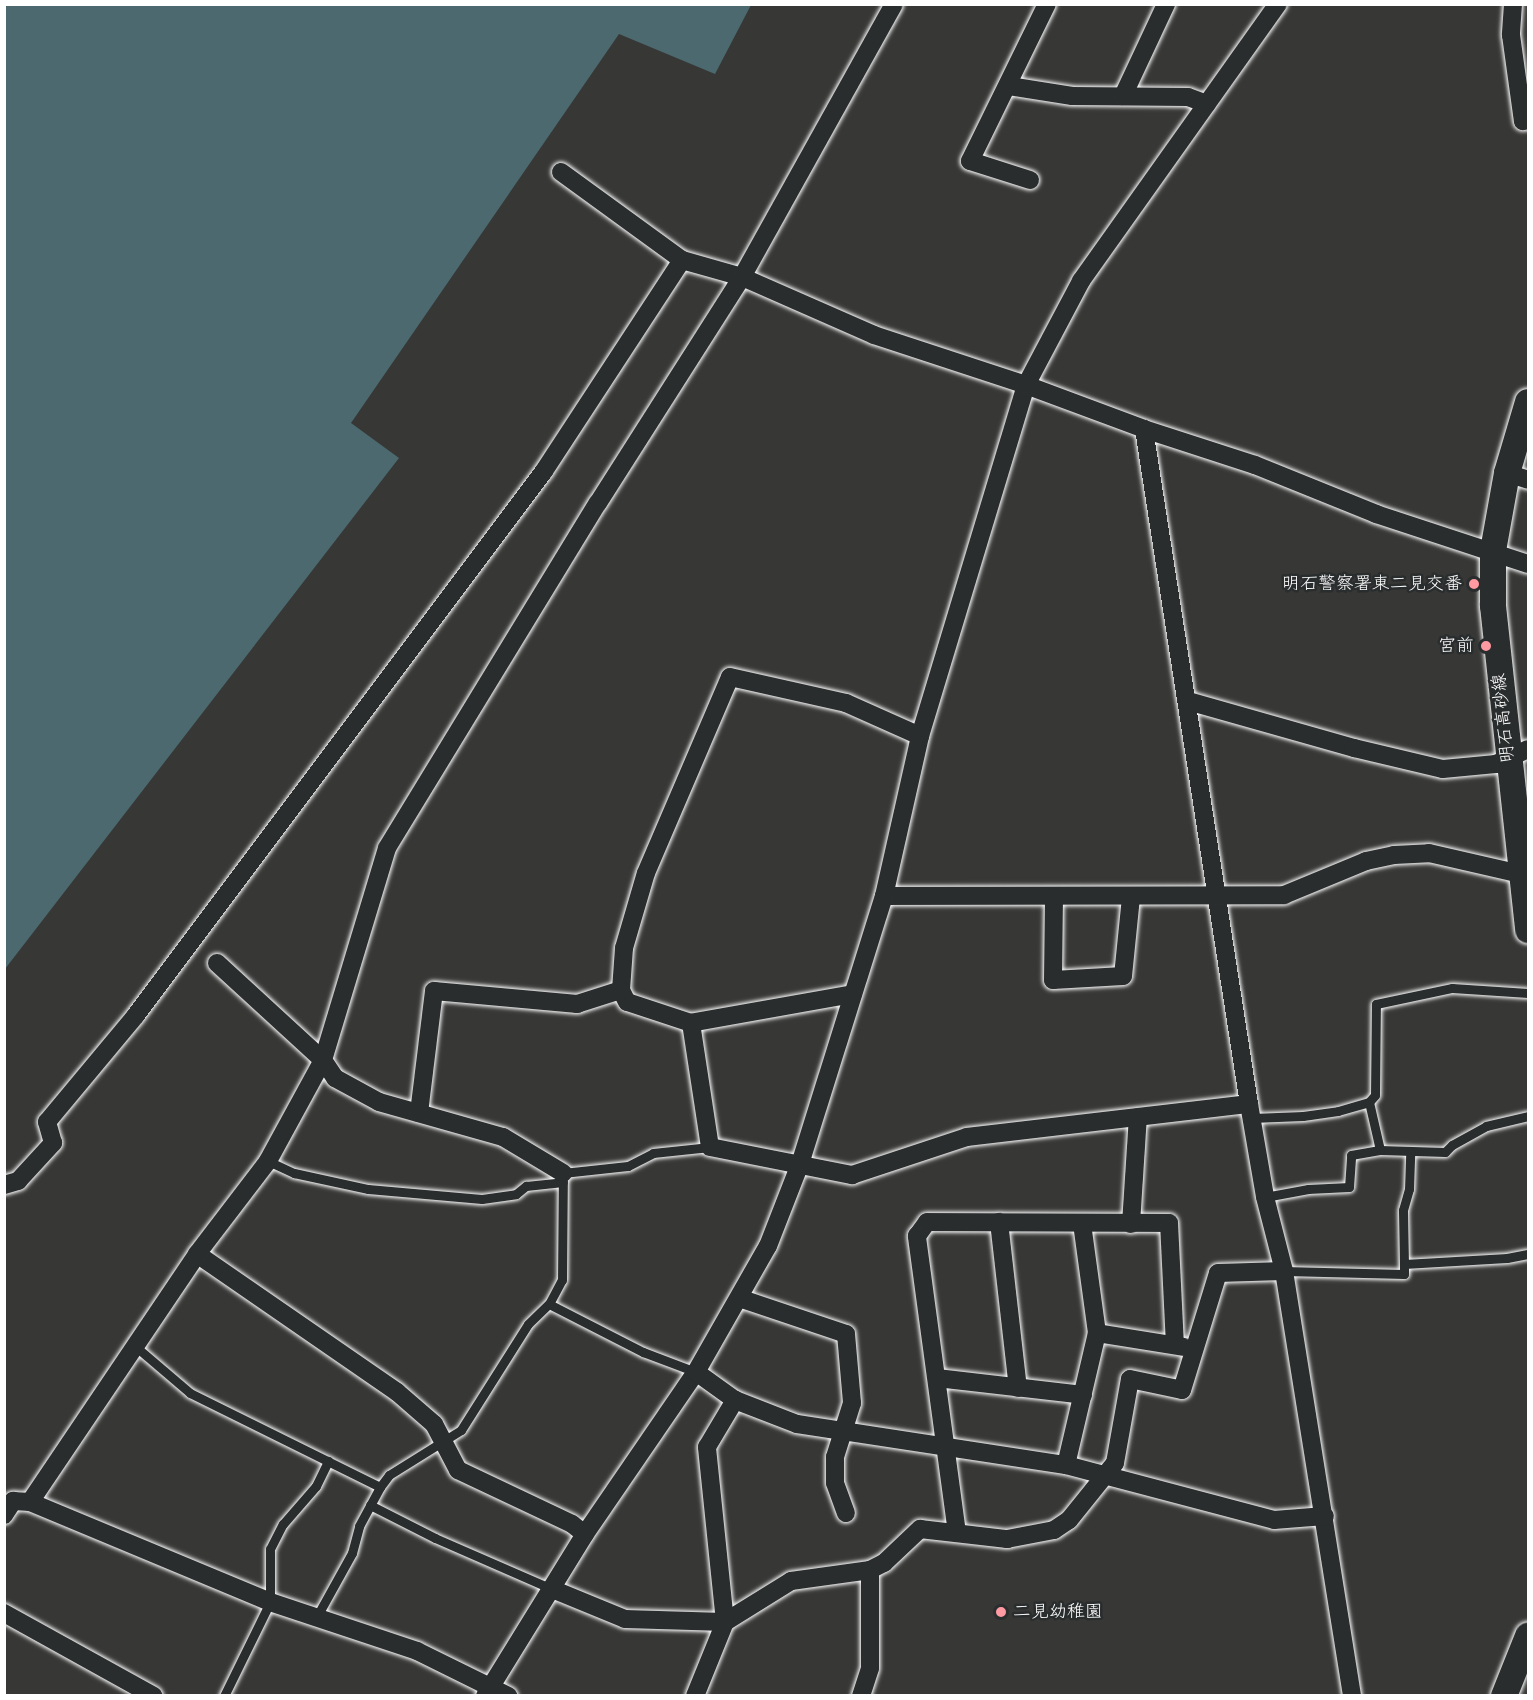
<!DOCTYPE html>
<html>
<head>
<meta charset="utf-8">
<style>
  body { margin:0 }
  #map { position:relative; width:1533px; height:1700px; overflow:hidden; background:#373736; font-family:Mynerve,"Klee One",sans-serif }
  div>[style] { position:absolute }
  [style*='--x'] { left:calc(var(--x)*1px); top:calc(var(--y)*1px); width:calc(var(--w)*1px); rotate:calc(var(--a)*1deg) }
  .water>* { inset:0; background:#4b696e }
  .roads { filter:drop-shadow(0 0 2px #fff) drop-shadow(0 0 2px #fff) }
  .service>* { height:9px; margin:-4.5px; padding:0 4.5px; transform-origin:4.5px; border-radius:4.5px; background:#2a2d2e }
  .minor>* { height:18px; margin:-9px; padding:0 9px; transform-origin:9px; border-radius:9px; background:#2a2d2e }
  .secondary>* { height:26px; margin:-13px; padding:0 13px; transform-origin:13px; border-radius:13px; background:#2a2d2e }
  .dots>* { width:16px; height:16px; translate:-50% -50%; box-sizing:border-box; border:3px solid #2a2d2e; border-radius:50% }
  span { translate:-50% -50%; white-space:nowrap; text-align:center; line-height:1.15; -webkit-text-stroke:5px #2a2d2e; paint-order:stroke }
  .poi-label { font-size:18px; color:#fff }
  .right { translate:-100% -50%; text-align:right }
  .left { translate:0 -50%; text-align:left }
  .street-label { font-size:18px; color:#fff }
  .frame { position:absolute; inset:0; border:6px solid #fff; pointer-events:none }
</style>
</head>
<body>
<div id="map">
  <div class="water">
    <i style="clip-path:polygon(5px 4px,751px 5px,715px 74px,619px 34px,351px 423px,399px 458px,5px 969px)"></i>
  </div>
  <div class="roads">
    <div class="service">
      <i style="--x:1252;--y:1118;--w:51;--a:-2.2"></i>
      <i style="--x:1303;--y:1116;--w:35;--a:-8"></i>
      <i style="--x:1338;--y:1111;--w:32;--a:-16"></i>
      <i style="--x:1369;--y:1102;--w:9;--a:-49"></i>
      <i style="--x:1375;--y:1095;--w:91;--a:-89.4"></i>
      <i style="--x:1376;--y:1004;--w:78;--a:-11.9"></i>
      <i style="--x:1452;--y:988;--w:76;--a:3.8"></i>
      <i style="--x:1380;--y:1150;--w:65;--a:1.8"></i>
      <i style="--x:1445;--y:1152;--w:10;--a:-45"></i>
      <i style="--x:1452;--y:1145;--w:39;--a:-29"></i>
      <i style="--x:1486;--y:1126;--w:43;--a:-13.4"></i>
      <i style="--x:268;--y:1161;--w:29;--a:25"></i>
      <i style="--x:294;--y:1173;--w:76;--a:12.2"></i>
      <i style="--x:368;--y:1189;--w:114;--a:5"></i>
      <i style="--x:482;--y:1199;--w:34;--a:-8"></i>
      <i style="--x:516;--y:1194;--w:13;--a:-39"></i>
      <i style="--x:526;--y:1186;--w:37;--a:-6"></i>
      <i style="--x:1265;--y:1197;--w:44;--a:-10.5"></i>
      <i style="--x:1308;--y:1189;--w:41;--a:-2.8"></i>
      <i style="--x:1349;--y:1187;--w:32;--a:-86"></i>
      <i style="--x:1351;--y:1155;--w:29;--a:-10"></i>
      <i style="--x:1380;--y:1150;--w:49;--a:-102.9"></i>
      <i style="--x:1404;--y:1264;--w:54;--a:-91.1"></i>
      <i style="--x:1403;--y:1210;--w:22;--a:-74"></i>
      <i style="--x:1409;--y:1189;--w:38;--a:-88"></i>
      <i style="--x:1284;--y:1271;--w:120;--a:1.4"></i>
      <i style="--x:1404;--y:1274;--w:10;--a:-90"></i>
      <i style="--x:1404;--y:1264;--w:103;--a:-3.3"></i>
      <i style="--x:1507;--y:1258;--w:21;--a:-11"></i>
      <i style="--x:549;--y:1304;--w:106;--a:27.1"></i>
      <i style="--x:643;--y:1352;--w:57;--a:20.7"></i>
      <i style="--x:135;--y:1346;--w:72;--a:40.5"></i>
      <i style="--x:190;--y:1393;--w:212;--a:26.3"></i>
      <i style="--x:380;--y:1487;--w:15;--a:-53"></i>
      <i style="--x:389;--y:1475;--w:85;--a:-32"></i>
      <i style="--x:461;--y:1430;--w:125;--a:-57.7"></i>
      <i style="--x:528;--y:1324;--w:29;--a:-44"></i>
      <i style="--x:549;--y:1304;--w:27;--a:-62"></i>
      <i style="--x:562;--y:1280;--w:107;--a:-89.5"></i>
      <i style="--x:563;--y:1173;--w:65;--a:-6.1"></i>
      <i style="--x:628;--y:1166;--w:28;--a:-27"></i>
      <i style="--x:653;--y:1153;--w:57;--a:-6"></i>
      <i style="--x:370;--y:1505;--w:73;--a:26.9"></i>
      <i style="--x:435;--y:1538;--w:128;--a:23.6"></i>
      <i style="--x:316;--y:1618;--w:74;--a:-61"></i>
      <i style="--x:352;--y:1553;--w:28;--a:-75"></i>
      <i style="--x:359;--y:1526;--w:44;--a:-61.7"></i>
      <i style="--x:224;--y:1696;--w:105;--a:-63.9"></i>
      <i style="--x:270;--y:1602;--w:53;--a:-90"></i>
      <i style="--x:270;--y:1549;--w:28;--a:-63"></i>
      <i style="--x:283;--y:1524;--w:50;--a:-49"></i>
      <i style="--x:316;--y:1486;--w:28;--a:-64"></i>
    </div>
    <div class="minor">
      <i style="--x:1513;--y:4;--w:31;--a:94"></i>
      <i style="--x:1511;--y:35;--w:87;--a:82.1"></i>
      <i style="--x:1523;--y:121;--w:5;--a:-11"></i>
      <i style="--x:1009;--y:86;--w:64;--a:9"></i>
      <i style="--x:1072;--y:96;--w:116;--a:0.5"></i>
      <i style="--x:1188;--y:97;--w:20;--a:20"></i>
      <i style="--x:1123;--y:96;--w:102;--a:-64.9"></i>
      <i style="--x:561;--y:172;--w:150;--a:36"></i>
      <i style="--x:682;--y:260;--w:62;--a:15.8"></i>
      <i style="--x:742;--y:277;--w:144;--a:23.7"></i>
      <i style="--x:874;--y:335;--w:160;--a:18.2"></i>
      <i style="--x:1026;--y:385;--w:126;--a:20.4"></i>
      <i style="--x:1144;--y:429;--w:117;--a:18"></i>
      <i style="--x:1255;--y:465;--w:131;--a:22"></i>
      <i style="--x:1376;--y:514;--w:160;--a:18.2"></i>
      <i style="--x:1030;--y:180;--w:63;--a:-162.4"></i>
      <i style="--x:970;--y:161;--w:175;--a:-63.9"></i>
      <i style="--x:1144;--y:429;--w:683;--a:81.16"></i>
      <i style="--x:1249;--y:1104;--w:94;--a:80.2"></i>
      <i style="--x:1265;--y:1197;--w:76;--a:75.6"></i>
      <i style="--x:1284;--y:1271;--w:430;--a:80.9"></i>
      <i style="--x:1507;--y:473;--w:22;--a:18"></i>
      <i style="--x:1188;--y:701;--w:173;--a:15.8"></i>
      <i style="--x:1354;--y:748;--w:91;--a:13.3"></i>
      <i style="--x:1443;--y:769;--w:53;--a:-5.4"></i>
      <i style="--x:1496;--y:764;--w:35;--a:-25"></i>
      <i style="--x:884;--y:896;--w:400;--a:-0.1"></i>
      <i style="--x:1284;--y:895;--w:89;--a:-22.5"></i>
      <i style="--x:1366;--y:861;--w:29;--a:-12"></i>
      <i style="--x:1394;--y:855;--w:35;--a:-3"></i>
      <i style="--x:1429;--y:853;--w:94;--a:12.9"></i>
      <i style="--x:1054;--y:897;--w:83;--a:90.7"></i>
      <i style="--x:1053;--y:980;--w:70;--a:-3.3"></i>
      <i style="--x:1123;--y:976;--w:79;--a:-84.2"></i>
      <i style="--x:217;--y:963;--w:144;--a:42.5"></i>
      <i style="--x:323;--y:1060;--w:22;--a:56"></i>
      <i style="--x:335;--y:1078;--w:50;--a:28.6"></i>
      <i style="--x:379;--y:1102;--w:129;--a:15.8"></i>
      <i style="--x:503;--y:1137;--w:70;--a:31"></i>
      <i style="--x:853;--y:994;--w:165;--a:169.9"></i>
      <i style="--x:691;--y:1023;--w:67;--a:-161.8"></i>
      <i style="--x:627;--y:1002;--w:13;--a:-117"></i>
      <i style="--x:621;--y:990;--w:42;--a:-85.9"></i>
      <i style="--x:624;--y:948;--w:78;--a:-73.7"></i>
      <i style="--x:646;--y:873;--w:213;--a:-66.8"></i>
      <i style="--x:730;--y:677;--w:119;--a:12.6"></i>
      <i style="--x:846;--y:703;--w:81;--a:24"></i>
      <i style="--x:691;--y:1023;--w:125;--a:81.3"></i>
      <i style="--x:710;--y:1147;--w:145;--a:11.2"></i>
      <i style="--x:852;--y:1175;--w:121;--a:-18.3"></i>
      <i style="--x:967;--y:1137;--w:284;--a:-6.7"></i>
      <i style="--x:419;--y:1113;--w:123;--a:-83"></i>
      <i style="--x:434;--y:991;--w:144;--a:5.2"></i>
      <i style="--x:577;--y:1004;--w:46;--a:-17.7"></i>
      <i style="--x:4;--y:1185;--w:15;--a:-16"></i>
      <i style="--x:18;--y:1181;--w:52;--a:-47.4"></i>
      <i style="--x:53;--y:1143;--w:22;--a:-106"></i>
      <i style="--x:47;--y:1122;--w:139;--a:-50.2"></i>
      <i style="--x:136;--y:1015;--w:680;--a:-53.13"></i>
      <i style="--x:544;--y:471;--w:252;--a:-56.8"></i>
      <i style="--x:999;--y:1222;--w:167;--a:83.5"></i>
      <i style="--x:1131;--y:1224;--w:107;--a:-86.3"></i>
      <i style="--x:197;--y:1254;--w:243;--a:34.6"></i>
      <i style="--x:397;--y:1392;--w:49;--a:40.9"></i>
      <i style="--x:434;--y:1424;--w:52;--a:62.4"></i>
      <i style="--x:458;--y:1470;--w:126;--a:25.3"></i>
      <i style="--x:572;--y:1524;--w:16;--a:38"></i>
      <i style="--x:739;--y:1298;--w:113;--a:18.6"></i>
      <i style="--x:846;--y:1334;--w:69;--a:85"></i>
      <i style="--x:852;--y:1403;--w:57;--a:107.5"></i>
      <i style="--x:835;--y:1457;--w:26;--a:90"></i>
      <i style="--x:835;--y:1483;--w:32;--a:70"></i>
      <i style="--x:1097;--y:1333;--w:88;--a:9.1"></i>
      <i style="--x:937;--y:1378;--w:147;--a:6.6"></i>
      <i style="--x:735;--y:1400;--w:66;--a:21.2"></i>
      <i style="--x:797;--y:1424;--w:272;--a:8.7"></i>
      <i style="--x:1066;--y:1465;--w:215;--a:14.8"></i>
      <i style="--x:1274;--y:1520;--w:51;--a:-4.5"></i>
      <i style="--x:1066;--y:1465;--w:136;--a:-76.8"></i>
      <i style="--x:1097;--y:1333;--w:111;--a:-97.8"></i>
      <i style="--x:30;--y:1502;--w:260;--a:22.6"></i>
      <i style="--x:270;--y:1602;--w:155;--a:18.4"></i>
      <i style="--x:417;--y:1651;--w:102;--a:26.3"></i>
      <i style="--x:4;--y:1515;--w:17;--a:-57"></i>
      <i style="--x:13;--y:1501;--w:17;--a:3"></i>
      <i style="--x:30;--y:1502;--w:299;--a:-56"></i>
      <i style="--x:197;--y:1254;--w:117;--a:-52.6"></i>
      <i style="--x:268;--y:1161;--w:115;--a:-61.4"></i>
      <i style="--x:323;--y:1060;--w:221;--a:-73.2"></i>
      <i style="--x:387;--y:848;--w:404;--a:-58.6"></i>
      <i style="--x:598;--y:503;--w:268;--a:-57.5"></i>
      <i style="--x:742;--y:277;--w:312;--a:-60.9"></i>
      <i style="--x:957;--y:1533;--w:300;--a:-97.7"></i>
      <i style="--x:917;--y:1236;--w:17;--a:-54"></i>
      <i style="--x:927;--y:1222;--w:242;--a:0.2"></i>
      <i style="--x:1169;--y:1223;--w:122;--a:87.2"></i>
      <i style="--x:552;--y:1589;--w:79;--a:22.3"></i>
      <i style="--x:625;--y:1619;--w:100;--a:1.7"></i>
      <i style="--x:725;--y:1622;--w:78;--a:-31.8"></i>
      <i style="--x:791;--y:1581;--w:80;--a:-7.9"></i>
      <i style="--x:870;--y:1570;--w:16;--a:-27"></i>
      <i style="--x:884;--y:1563;--w:50;--a:-43.4"></i>
      <i style="--x:920;--y:1529;--w:88;--a:6.6"></i>
      <i style="--x:1007;--y:1539;--w:48;--a:-10.8"></i>
      <i style="--x:1054;--y:1530;--w:18;--a:-34"></i>
      <i style="--x:1069;--y:1520;--w:73;--a:-51.1"></i>
      <i style="--x:1115;--y:1463;--w:85;--a:-79.9"></i>
      <i style="--x:1130;--y:1379;--w:53;--a:11.9"></i>
      <i style="--x:1182;--y:1390;--w:122;--a:-72.9"></i>
      <i style="--x:1218;--y:1273;--w:66;--a:-1.7"></i>
      <i style="--x:4;--y:1613;--w:171;--a:29"></i>
      <i style="--x:485;--y:1696;--w:190;--a:-58.3"></i>
      <i style="--x:585;--y:1534;--w:196;--a:-55.6"></i>
      <i style="--x:696;--y:1372;--w:145;--a:-60.3"></i>
      <i style="--x:768;--y:1246;--w:88;--a:-68.7"></i>
      <i style="--x:800;--y:1164;--w:281;--a:-72.6"></i>
      <i style="--x:884;--y:896;--w:164;--a:-77.3"></i>
      <i style="--x:920;--y:736;--w:367;--a:-73.2"></i>
      <i style="--x:1026;--y:385;--w:118;--a:-62.1"></i>
      <i style="--x:1081;--y:281;--w:340;--a:-54.6"></i>
      <i style="--x:695;--y:1696;--w:80;--a:-67.9"></i>
      <i style="--x:725;--y:1622;--w:176;--a:-95.9"></i>
      <i style="--x:707;--y:1447;--w:55;--a:-59.2"></i>
      <i style="--x:735;--y:1400;--w:48;--a:-144.3"></i>
      <i style="--x:861;--y:1696;--w:29;--a:-72"></i>
      <i style="--x:870;--y:1668;--w:98;--a:-90"></i>
    </div>
    <div class="secondary">
      <i style="--x:1528;--y:402;--w:74;--a:106.5"></i>
      <i style="--x:1507;--y:473;--w:79;--a:100.2"></i>
      <i style="--x:1493;--y:551;--w:55;--a:90"></i>
      <i style="--x:1493;--y:606;--w:326;--a:83.8"></i>
      <i style="--x:1504;--y:1696;--w:65;--a:-68.2"></i>
    </div>
  </div>
  <div class="dots">
    <i style="left:1474px;top:584px;background:#ff9aa2"></i>
    <i style="left:1486px;top:646px;background:#ff9aa2"></i>
    <i style="left:1001px;top:1612px;background:#ff9aa2"></i>
  </div>
  <div class="poi-label">
    <span class="right" style="left:1462px;top:584px">明石警察署東二見交番</span>
    <span class="right" style="left:1474px;top:646px">宮前</span>
    <span class="left" style="left:1013px;top:1612px">二見幼稚園</span>
  </div>
  <div class="street-label">
    <span style="left:1504px;top:718px;rotate:-96deg">明石高砂線</span>
  </div>
  <div class="frame"></div>
</div>
</body>
</html>
